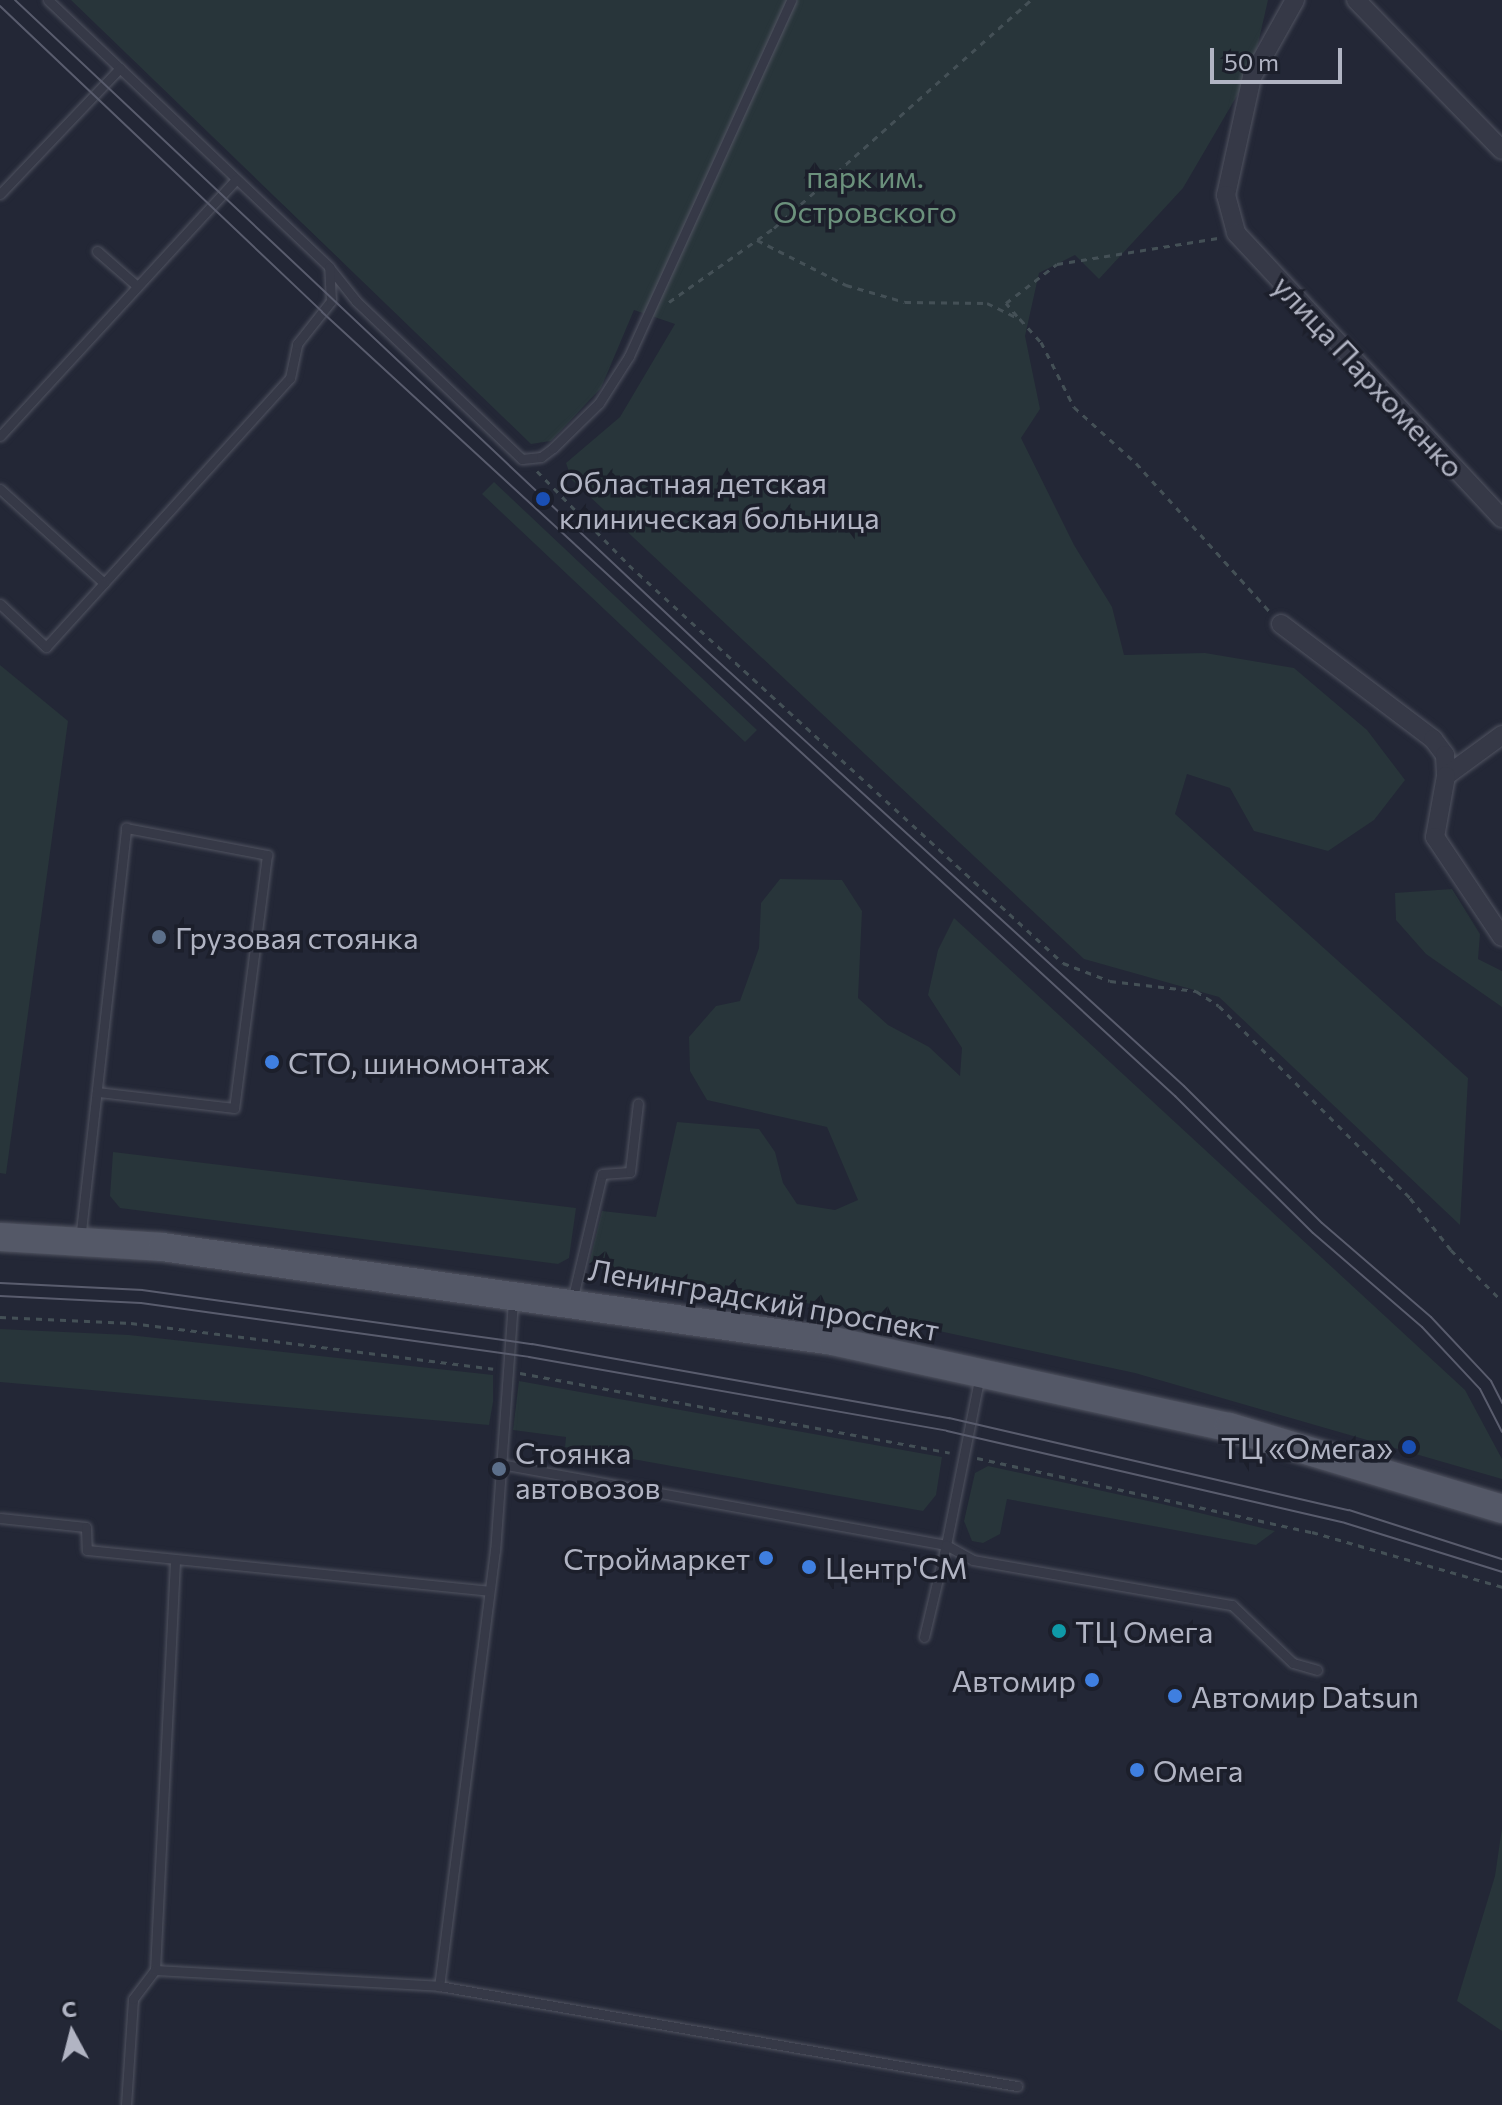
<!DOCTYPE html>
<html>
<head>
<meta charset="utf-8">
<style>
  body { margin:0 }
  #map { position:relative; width:1502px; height:2105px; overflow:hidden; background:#232736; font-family:Commissioner,sans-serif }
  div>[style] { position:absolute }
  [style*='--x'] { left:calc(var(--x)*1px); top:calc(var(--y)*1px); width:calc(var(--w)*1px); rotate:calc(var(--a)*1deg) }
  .green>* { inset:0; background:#28353a }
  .path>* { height:3px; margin-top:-1.5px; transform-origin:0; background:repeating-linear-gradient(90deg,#445056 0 6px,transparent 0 12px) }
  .roads { filter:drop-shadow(0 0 2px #515461) drop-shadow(0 0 2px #515461) }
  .service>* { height:9px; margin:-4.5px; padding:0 4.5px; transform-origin:4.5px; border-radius:4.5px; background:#363947 }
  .minor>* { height:18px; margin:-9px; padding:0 9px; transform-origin:9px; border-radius:9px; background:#363947 }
  .primary>* { height:28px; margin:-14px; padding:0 14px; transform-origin:14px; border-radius:14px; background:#545867 }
  .tram>* { height:2px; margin:-1px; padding:0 1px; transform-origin:1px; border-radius:1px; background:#595c6d }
  .dots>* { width:22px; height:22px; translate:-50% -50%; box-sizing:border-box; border:4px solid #1c1f2b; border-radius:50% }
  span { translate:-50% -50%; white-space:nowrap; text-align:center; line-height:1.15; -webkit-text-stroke:7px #1c1f2b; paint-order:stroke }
  .park-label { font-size:30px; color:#6b917c }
  .street-label { font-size:30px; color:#b1b4c3 }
  .poi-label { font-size:30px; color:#b1b4c3 }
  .left { translate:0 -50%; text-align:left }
  .right { translate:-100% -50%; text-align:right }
  .north { position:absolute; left:32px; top:1993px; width:80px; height:80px; -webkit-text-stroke:6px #1c1f2b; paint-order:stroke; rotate:353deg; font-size:22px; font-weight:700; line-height:32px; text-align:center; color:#b1b4c3 }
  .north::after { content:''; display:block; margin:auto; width:28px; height:36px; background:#b1b4c3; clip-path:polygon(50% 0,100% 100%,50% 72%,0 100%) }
  .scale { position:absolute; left:1210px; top:48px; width:132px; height:36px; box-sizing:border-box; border:4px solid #b1b4c3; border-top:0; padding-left:10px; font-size:24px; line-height:28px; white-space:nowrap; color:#b1b4c3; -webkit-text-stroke:6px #1c1f2b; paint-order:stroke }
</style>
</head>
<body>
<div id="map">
  <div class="green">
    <i style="clip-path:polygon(71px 0,1268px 0,1252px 70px,1183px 188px,1099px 279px,1075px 255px,1039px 273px,1025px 336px,1040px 409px,1021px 438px,1074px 545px,1112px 607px,1124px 655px,1205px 653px,1294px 668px,1367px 730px,1405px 780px,1374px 820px,1328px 851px,1254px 831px,1230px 788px,1187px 774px,1175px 814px,1468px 1078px,1460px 1225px,1219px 997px,1084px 959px,572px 480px,566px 463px,620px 417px,675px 324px,634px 310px,601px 388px,551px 441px,531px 444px)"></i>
    <i style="clip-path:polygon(494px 482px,757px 730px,745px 742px,482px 494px)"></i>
    <i style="clip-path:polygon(0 665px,68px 721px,6px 1174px,0 1173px)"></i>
    <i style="clip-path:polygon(780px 879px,842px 880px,862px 911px,858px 998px,888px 1025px,929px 1047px,960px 1076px,962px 1048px,928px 995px,938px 950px,954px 918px,1465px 1390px,1502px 1459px,1502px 1479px,1135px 1373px,818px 1305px,610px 1272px,589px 1263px,602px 1211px,656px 1217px,677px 1122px,759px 1129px,775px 1152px,783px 1183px,797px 1204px,835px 1210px,858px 1200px,827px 1127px,707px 1100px,690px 1071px,689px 1037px,716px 1006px,740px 1001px,759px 948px,761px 903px)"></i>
    <i style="clip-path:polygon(1452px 889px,1480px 934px,1478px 959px,1502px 971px,1502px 1007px,1426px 954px,1396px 920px,1395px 893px)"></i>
    <i style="clip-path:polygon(113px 1152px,576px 1208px,569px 1258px,558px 1264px,120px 1208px,110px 1196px)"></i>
    <i style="clip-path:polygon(0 1329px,129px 1335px,493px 1375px,493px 1402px,489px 1425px,0 1382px)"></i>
    <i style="clip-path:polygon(519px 1381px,942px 1457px,936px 1495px,923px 1511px,565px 1447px,566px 1437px,513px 1430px)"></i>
    <i style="clip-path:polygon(988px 1466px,1162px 1504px,1275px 1531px,1256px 1545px,1007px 1499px,1000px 1534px,983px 1543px,972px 1541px,964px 1521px,975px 1473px)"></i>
    <i style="clip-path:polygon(1502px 1828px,1502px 2031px,1457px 2001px,1495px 1876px)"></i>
  </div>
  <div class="path">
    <i style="--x:757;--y:240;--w:100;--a:26.8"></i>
    <i style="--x:846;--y:285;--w:61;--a:16.1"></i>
    <i style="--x:905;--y:302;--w:82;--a:0.7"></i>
    <i style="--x:987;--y:303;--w:37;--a:26"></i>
    <i style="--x:1020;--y:319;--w:31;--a:48"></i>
    <i style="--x:1041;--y:342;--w:73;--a:63.1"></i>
    <i style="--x:1074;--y:407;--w:84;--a:42.1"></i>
    <i style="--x:1136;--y:463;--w:200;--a:48"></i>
    <i style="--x:669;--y:302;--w:128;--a:-35.2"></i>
    <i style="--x:774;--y:228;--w:344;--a:-41.6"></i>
    <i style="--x:1017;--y:316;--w:17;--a:-130"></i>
    <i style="--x:1006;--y:303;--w:64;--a:-37.4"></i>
    <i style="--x:1057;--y:264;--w:163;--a:-9.2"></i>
    <i style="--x:537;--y:471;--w:132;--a:45.6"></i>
    <i style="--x:629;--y:565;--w:589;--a:42.52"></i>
    <i style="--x:1063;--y:963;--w:50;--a:21"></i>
    <i style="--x:1110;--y:981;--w:87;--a:6.6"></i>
    <i style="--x:1196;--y:991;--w:27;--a:33"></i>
    <i style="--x:1219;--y:1006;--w:271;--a:45.1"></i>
    <i style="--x:1410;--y:1198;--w:66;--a:51.7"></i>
    <i style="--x:1451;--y:1250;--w:72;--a:45"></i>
    <i style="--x:0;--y:1317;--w:131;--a:2.6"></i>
    <i style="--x:131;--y:1323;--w:365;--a:7.2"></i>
    <i style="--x:520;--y:1373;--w:437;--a:10.5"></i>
    <i style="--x:977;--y:1458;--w:343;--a:12.5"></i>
    <i style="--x:1312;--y:1532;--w:198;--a:16.1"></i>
  </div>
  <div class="roads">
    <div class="service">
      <i style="--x:48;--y:0;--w:388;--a:43.5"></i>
      <i style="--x:329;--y:267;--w:43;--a:51.5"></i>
      <i style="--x:356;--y:301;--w:229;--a:43.6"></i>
      <i style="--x:522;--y:459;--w:19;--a:-6"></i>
      <i style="--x:541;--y:457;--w:15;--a:-37"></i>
      <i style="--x:553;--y:448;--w:64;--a:-44.4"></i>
      <i style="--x:599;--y:403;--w:56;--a:-57.4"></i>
      <i style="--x:629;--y:356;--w:391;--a:-65.5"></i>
      <i style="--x:0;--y:194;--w:174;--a:-46.4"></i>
      <i style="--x:97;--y:251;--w:53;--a:41.2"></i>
      <i style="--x:0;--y:436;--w:348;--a:-47.4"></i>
      <i style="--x:0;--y:489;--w:140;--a:42.1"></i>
      <i style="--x:104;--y:583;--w:277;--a:-47.8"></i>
      <i style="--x:290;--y:378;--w:35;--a:-78"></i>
      <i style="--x:297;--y:344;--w:55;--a:-51.7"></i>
      <i style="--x:331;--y:301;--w:34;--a:-93"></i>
      <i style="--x:0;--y:604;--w:63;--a:43.1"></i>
      <i style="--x:46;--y:647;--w:86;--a:-47.8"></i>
      <i style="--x:80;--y:1240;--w:415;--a:-83.6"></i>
      <i style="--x:126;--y:828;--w:144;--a:10.8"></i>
      <i style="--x:267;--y:855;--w:255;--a:97.4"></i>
      <i style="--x:234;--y:1108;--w:138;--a:-173.3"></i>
      <i style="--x:513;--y:1301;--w:250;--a:94.1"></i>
      <i style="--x:495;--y:1550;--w:440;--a:97.3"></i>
      <i style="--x:439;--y:1986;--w:587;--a:9.82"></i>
      <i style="--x:572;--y:1301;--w:130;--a:-76.7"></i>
      <i style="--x:602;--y:1174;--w:28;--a:-4"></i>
      <i style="--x:630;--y:1172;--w:69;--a:-83.4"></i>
      <i style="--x:500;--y:1464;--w:453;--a:10.3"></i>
      <i style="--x:946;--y:1545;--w:173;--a:-78.7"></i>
      <i style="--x:0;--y:1518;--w:86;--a:6"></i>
      <i style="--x:86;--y:1527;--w:23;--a:88"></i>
      <i style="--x:87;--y:1550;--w:404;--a:5.8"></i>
      <i style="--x:924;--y:1637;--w:95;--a:-76.6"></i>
      <i style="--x:946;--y:1545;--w:31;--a:29"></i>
      <i style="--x:973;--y:1560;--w:263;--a:9.9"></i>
      <i style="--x:1232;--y:1605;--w:84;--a:43.6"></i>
      <i style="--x:1293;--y:1663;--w:25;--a:16"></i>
      <i style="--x:155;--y:1970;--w:411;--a:-87.2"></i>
      <i style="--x:126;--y:2105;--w:106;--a:-86.2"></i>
      <i style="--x:133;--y:1999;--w:36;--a:-53"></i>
      <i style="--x:155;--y:1970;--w:284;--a:3.2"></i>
    </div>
    <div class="minor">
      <i style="--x:1295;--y:0;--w:88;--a:119.2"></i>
      <i style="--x:1252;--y:77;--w:121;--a:102.4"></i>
      <i style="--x:1226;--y:195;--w:39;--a:75"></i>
      <i style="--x:1236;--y:233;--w:390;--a:47"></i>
      <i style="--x:1356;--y:0;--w:209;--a:45.8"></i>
      <i style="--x:1281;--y:624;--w:191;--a:37.1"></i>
      <i style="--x:1433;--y:739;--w:20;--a:53"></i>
      <i style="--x:1445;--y:755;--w:21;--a:87"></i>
      <i style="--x:1502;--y:735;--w:69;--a:143.8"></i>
      <i style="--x:1446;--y:776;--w:62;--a:100.2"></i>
      <i style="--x:1435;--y:837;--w:120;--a:56.2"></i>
    </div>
    <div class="primary">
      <i style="--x:0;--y:1237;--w:162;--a:3.5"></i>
      <i style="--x:162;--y:1247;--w:678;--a:7.97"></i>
      <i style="--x:833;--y:1341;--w:405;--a:12.3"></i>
      <i style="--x:1229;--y:1427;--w:285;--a:16.7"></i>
    </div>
  </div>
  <div class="tram">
    <i style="--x:15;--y:0;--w:942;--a:43.28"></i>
    <i style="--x:701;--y:646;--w:653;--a:42.33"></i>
    <i style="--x:1184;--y:1086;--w:194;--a:44.8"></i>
    <i style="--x:1322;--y:1223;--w:144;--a:40.8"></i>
    <i style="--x:1431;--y:1317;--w:88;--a:46.8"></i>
    <i style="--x:1491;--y:1381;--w:25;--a:63"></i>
    <i style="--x:0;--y:6;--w:444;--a:43.5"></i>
    <i style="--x:322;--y:312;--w:1159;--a:42.59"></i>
    <i style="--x:1175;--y:1096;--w:194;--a:44.8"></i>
    <i style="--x:1313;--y:1233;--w:144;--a:40.8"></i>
    <i style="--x:1422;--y:1327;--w:85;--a:46.9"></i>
    <i style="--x:1480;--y:1389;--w:48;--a:62.9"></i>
    <i style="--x:0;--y:1283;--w:142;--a:2.8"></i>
    <i style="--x:142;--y:1290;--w:394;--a:7.9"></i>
    <i style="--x:532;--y:1344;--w:424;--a:10.1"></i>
    <i style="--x:949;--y:1418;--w:410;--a:13"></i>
    <i style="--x:1349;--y:1510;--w:161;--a:17.8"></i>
    <i style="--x:0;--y:1296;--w:141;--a:2.8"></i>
    <i style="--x:141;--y:1303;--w:392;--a:7.9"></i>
    <i style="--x:529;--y:1357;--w:424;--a:10"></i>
    <i style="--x:947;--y:1431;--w:408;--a:13"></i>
    <i style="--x:1345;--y:1523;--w:164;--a:17.3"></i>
  </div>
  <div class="dots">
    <i style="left:543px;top:499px;background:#1a4fb4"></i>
    <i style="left:159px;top:937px;background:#5c6f8a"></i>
    <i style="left:272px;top:1062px;background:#3f7fe0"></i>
    <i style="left:1409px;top:1447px;background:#1a4fb4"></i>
    <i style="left:499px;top:1469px;background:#5c6f8a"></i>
    <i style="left:766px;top:1558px;background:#3f7fe0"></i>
    <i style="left:809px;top:1567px;background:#3f7fe0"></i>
    <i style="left:1059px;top:1631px;background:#0f9aa8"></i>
    <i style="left:1092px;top:1680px;background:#3f7fe0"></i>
    <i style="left:1175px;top:1696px;background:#3f7fe0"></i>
    <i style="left:1137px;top:1770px;background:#3f7fe0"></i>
  </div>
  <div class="park-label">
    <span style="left:865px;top:193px">парк им.<br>Островского</span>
  </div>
  <div class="street-label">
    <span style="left:1369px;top:376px;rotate:47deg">улица Пархоменко</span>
    <span style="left:764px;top:1299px;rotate:10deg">Ленинградский проспект</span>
  </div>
  <div class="poi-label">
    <span class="left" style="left:559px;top:499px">Областная детская<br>клиническая больница</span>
    <span class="left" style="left:175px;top:937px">Грузовая стоянка</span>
    <span class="left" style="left:288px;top:1062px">СТО, шиномонтаж</span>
    <span class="right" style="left:1393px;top:1447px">ТЦ «Омега»</span>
    <span class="left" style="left:515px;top:1469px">Стоянка<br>автовозов</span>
    <span class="right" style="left:750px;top:1558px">Строймаркет</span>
    <span class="left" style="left:825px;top:1567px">Центр'СМ</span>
    <span class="left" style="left:1075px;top:1631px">ТЦ Омега</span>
    <span class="right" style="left:1076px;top:1680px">Автомир</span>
    <span class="left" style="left:1191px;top:1696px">Автомир Datsun</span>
    <span class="left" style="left:1153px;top:1770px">Омега</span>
  </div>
  <div class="north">С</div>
  <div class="scale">50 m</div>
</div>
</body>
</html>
